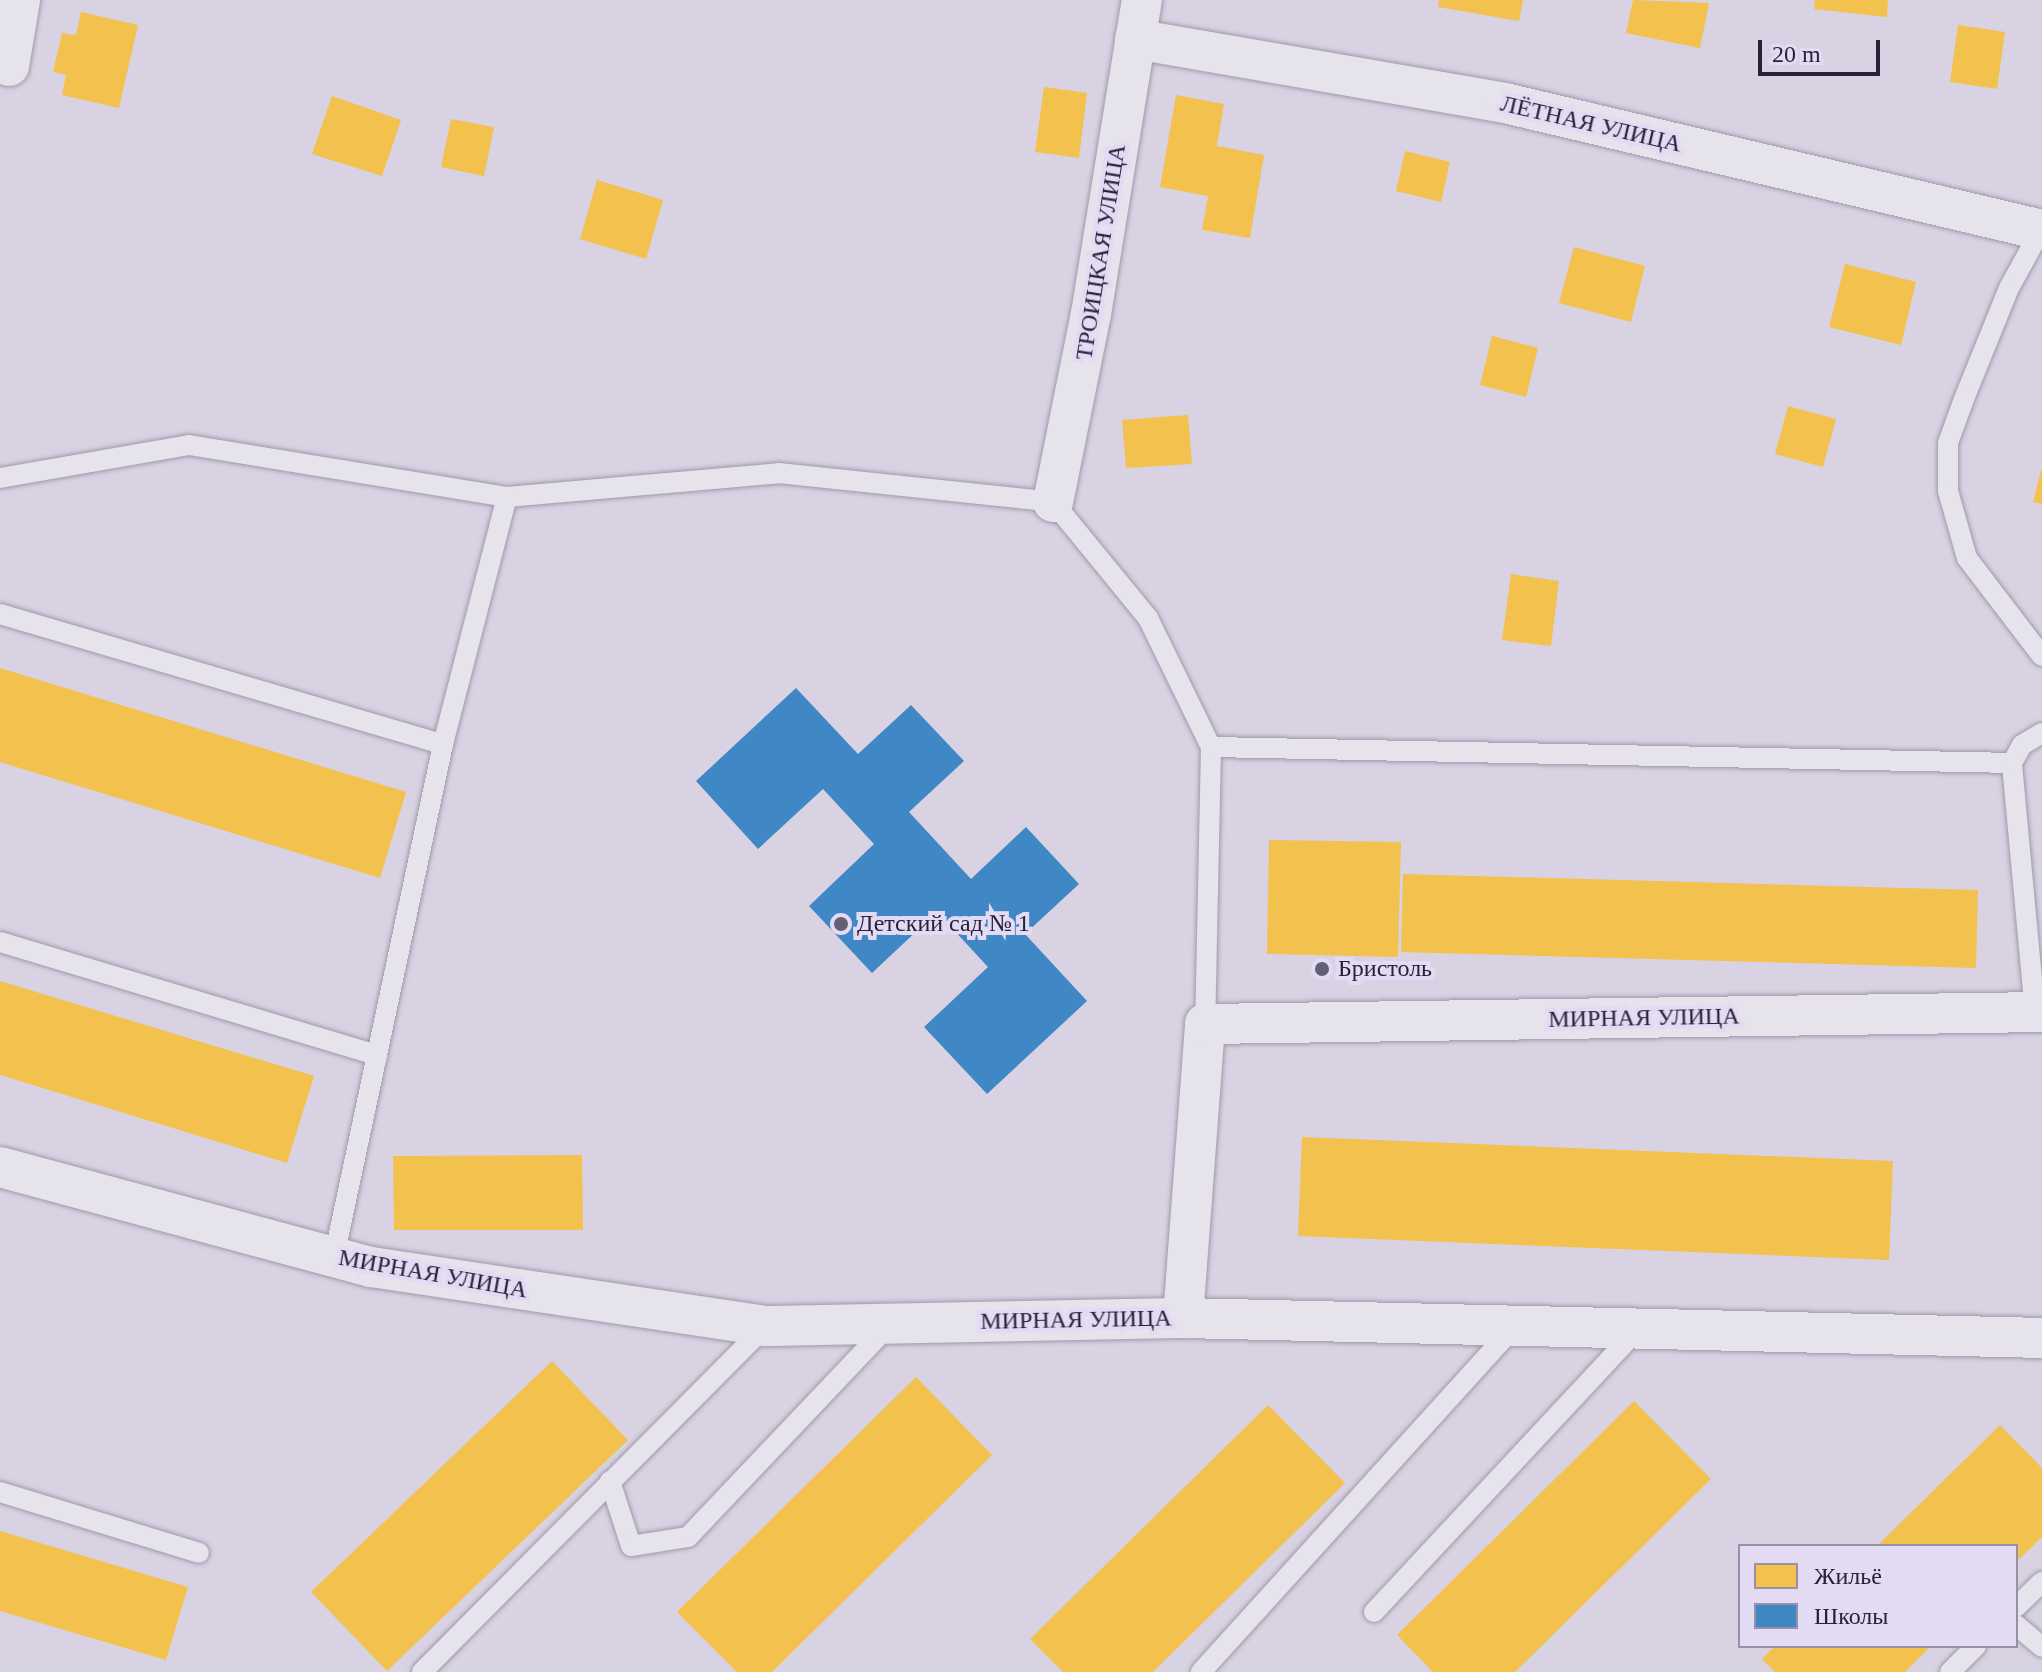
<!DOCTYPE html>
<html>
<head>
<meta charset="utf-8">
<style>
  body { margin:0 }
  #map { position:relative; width:2042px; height:1672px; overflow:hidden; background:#d8d2e3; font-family:"Times New Roman",serif }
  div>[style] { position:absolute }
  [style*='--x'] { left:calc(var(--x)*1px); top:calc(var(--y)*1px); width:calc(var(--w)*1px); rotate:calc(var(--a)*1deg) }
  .homes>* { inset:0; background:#f2c14e }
  .schools>* { inset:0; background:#3f88c5 }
  .roads { filter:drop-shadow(0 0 2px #9e9aa9) drop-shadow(0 0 2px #9e9aa9) }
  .lane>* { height:20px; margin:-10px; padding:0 10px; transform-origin:10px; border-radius:10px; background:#e6e3ec }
  .street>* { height:40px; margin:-20px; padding:0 20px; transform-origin:20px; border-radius:20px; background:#e6e3ec }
  .dots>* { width:22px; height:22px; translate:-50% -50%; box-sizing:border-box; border:4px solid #e3daf3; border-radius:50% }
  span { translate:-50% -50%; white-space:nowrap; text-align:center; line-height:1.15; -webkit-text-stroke:8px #e3daf3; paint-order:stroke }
  .street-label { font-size:24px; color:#252338 }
  .poi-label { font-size:24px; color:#252338 }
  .left { translate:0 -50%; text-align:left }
  .legend { position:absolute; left:1738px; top:1544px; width:280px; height:104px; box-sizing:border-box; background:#e3daf3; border:2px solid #9791a8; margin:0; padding:10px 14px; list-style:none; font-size:24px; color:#252338 }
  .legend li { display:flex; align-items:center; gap:16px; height:40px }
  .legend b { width:40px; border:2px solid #9791a8 }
  .scale { position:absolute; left:1758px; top:40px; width:122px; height:36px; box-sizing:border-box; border:4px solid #252338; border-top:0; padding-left:10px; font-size:24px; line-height:28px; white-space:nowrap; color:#252338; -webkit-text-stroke:6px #e3daf3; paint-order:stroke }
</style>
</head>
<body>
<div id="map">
  <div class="homes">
    <i style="clip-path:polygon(1439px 0,1523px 0,1519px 21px,1438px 7px)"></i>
    <i style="clip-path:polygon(1633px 0,1709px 3px,1700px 48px,1626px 33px)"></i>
    <i style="clip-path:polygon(1815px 0,1888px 0,1887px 17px,1814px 9px)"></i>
    <i style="clip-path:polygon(81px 12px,138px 25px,119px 108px,62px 95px,66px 75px,53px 72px,62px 33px,76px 35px)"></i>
    <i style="clip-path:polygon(1958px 25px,2005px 32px,1997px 89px,1950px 82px)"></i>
    <i style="clip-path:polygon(1044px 87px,1087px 93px,1079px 158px,1035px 152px)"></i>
    <i style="clip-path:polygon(1176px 95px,1224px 104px,1217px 146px,1264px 155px,1250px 238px,1202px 230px,1208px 196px,1160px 187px)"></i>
    <i style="clip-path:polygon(332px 96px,401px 120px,382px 176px,312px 154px)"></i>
    <i style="clip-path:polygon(451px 119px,494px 127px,484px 176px,441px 167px)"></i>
    <i style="clip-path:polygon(1405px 151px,1450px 162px,1441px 202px,1396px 191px)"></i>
    <i style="clip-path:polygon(597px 180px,663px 200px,646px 259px,580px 239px)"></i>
    <i style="clip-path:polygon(1574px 247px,1645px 266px,1631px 322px,1559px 303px)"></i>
    <i style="clip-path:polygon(1845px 264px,1916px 282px,1901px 345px,1829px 327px)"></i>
    <i style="clip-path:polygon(1492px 336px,1538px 348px,1526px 397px,1480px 385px)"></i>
    <i style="clip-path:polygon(1788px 406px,1836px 419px,1823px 467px,1775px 454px)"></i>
    <i style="clip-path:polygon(1188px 415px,1192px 464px,1126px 468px,1122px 420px)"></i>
    <i style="clip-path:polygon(2041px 470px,2042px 470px,2042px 504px,2033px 502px)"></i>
    <i style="clip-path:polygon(1511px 574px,1559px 581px,1551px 646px,1502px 640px)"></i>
    <i style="clip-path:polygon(0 668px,406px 792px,380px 878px,0 762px)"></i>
    <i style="clip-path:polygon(1269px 840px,1401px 842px,1398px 957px,1267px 954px)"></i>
    <i style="clip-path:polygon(1403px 874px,1978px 890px,1976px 968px,1401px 952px)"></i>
    <i style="clip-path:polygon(0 981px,314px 1076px,287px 1163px,0 1075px)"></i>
    <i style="clip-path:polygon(1302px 1137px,1893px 1161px,1889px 1260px,1298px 1236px)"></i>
    <i style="clip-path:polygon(582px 1155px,583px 1230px,394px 1230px,393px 1156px)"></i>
    <i style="clip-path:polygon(552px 1361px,628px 1440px,387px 1671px,311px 1592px)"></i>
    <i style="clip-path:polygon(916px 1377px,992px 1455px,772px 1672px,737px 1672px,677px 1612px)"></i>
    <i style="clip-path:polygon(1634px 1401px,1711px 1479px,1515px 1672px,1433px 1672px,1397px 1635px)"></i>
    <i style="clip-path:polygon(1268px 1405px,1345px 1483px,1153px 1672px,1063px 1672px,1030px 1639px)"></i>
    <i style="clip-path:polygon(2000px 1425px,2042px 1468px,2042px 1537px,2016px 1562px,2016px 1546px,1877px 1546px)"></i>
    <i style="clip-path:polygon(0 1531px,188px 1587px,166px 1660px,0 1611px)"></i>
    <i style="clip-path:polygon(1775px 1646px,1931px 1646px,1905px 1672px,1775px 1672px,1762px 1659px)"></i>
  </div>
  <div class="schools">
    <i style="clip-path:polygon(796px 688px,858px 754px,911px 705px,964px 761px,909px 812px,971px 879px,1026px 827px,1079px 884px,1025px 934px,1087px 1001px,987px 1094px,924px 1027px,988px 967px,937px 912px,872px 973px,809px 906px,874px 844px,823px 789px,758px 849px,696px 781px)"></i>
  </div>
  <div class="roads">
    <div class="lane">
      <i style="--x:2042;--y:228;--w:68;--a:118.8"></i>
      <i style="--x:2009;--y:288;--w:120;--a:112.1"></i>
      <i style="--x:1964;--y:399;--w:47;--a:110"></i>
      <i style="--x:1948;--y:443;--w:48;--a:90"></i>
      <i style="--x:1948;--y:491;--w:70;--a:74.2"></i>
      <i style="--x:1967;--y:558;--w:123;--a:52.6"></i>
      <i style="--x:0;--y:478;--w:192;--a:-9.9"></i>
      <i style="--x:189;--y:445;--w:322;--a:9.3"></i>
      <i style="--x:507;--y:497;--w:273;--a:-5"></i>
      <i style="--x:779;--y:473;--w:276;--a:6"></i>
      <i style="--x:1053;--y:502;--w:150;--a:50.7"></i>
      <i style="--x:1148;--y:618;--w:144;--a:64"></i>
      <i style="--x:1211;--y:747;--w:277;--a:91.2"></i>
      <i style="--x:0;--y:614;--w:462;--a:16.4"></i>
      <i style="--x:1211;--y:747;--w:801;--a:1.14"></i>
      <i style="--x:0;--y:942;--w:394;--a:16.7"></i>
      <i style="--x:2035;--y:1012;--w:250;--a:-95.3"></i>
      <i style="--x:2012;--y:763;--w:21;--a:-61"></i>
      <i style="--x:2022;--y:745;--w:23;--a:-31"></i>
      <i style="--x:334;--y:1257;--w:524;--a:-78"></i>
      <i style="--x:443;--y:744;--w:255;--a:-75.5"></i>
      <i style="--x:610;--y:1481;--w:68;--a:72.1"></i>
      <i style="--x:631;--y:1546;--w:58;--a:-9"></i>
      <i style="--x:688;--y:1537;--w:294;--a:-46.5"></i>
      <i style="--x:0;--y:1492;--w:208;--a:17"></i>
      <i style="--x:2016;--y:1607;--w:36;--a:-44"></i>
      <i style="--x:1374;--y:1612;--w:387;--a:-47"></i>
      <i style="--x:2016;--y:1625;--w:34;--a:40"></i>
      <i style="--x:422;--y:1672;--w:487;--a:-45.2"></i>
      <i style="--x:1201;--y:1672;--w:467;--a:-47.8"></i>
      <i style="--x:1950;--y:1672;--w:37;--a:-45"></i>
    </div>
    <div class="street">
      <i style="--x:1135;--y:39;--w:375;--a:9.8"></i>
      <i style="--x:1505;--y:103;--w:552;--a:13.31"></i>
      <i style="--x:9;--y:66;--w:67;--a:-80.5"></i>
      <i style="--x:1053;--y:502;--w:192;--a:-78.6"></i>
      <i style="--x:1091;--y:314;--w:318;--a:-80.8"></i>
      <i style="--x:0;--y:1167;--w:384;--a:15.1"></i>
      <i style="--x:371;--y:1267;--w:398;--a:8.5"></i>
      <i style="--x:765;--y:1326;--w:418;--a:-1.1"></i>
      <i style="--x:1183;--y:1318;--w:295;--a:-85.7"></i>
      <i style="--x:1205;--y:1024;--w:837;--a:-0.82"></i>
      <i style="--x:1183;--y:1318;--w:859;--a:1.33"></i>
    </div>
  </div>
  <div class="dots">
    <i style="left:841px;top:924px;background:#646074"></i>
    <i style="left:1322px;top:969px;background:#646074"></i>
  </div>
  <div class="street-label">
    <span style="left:1591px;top:124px;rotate:13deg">ЛЁТНАЯ УЛИЦА</span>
    <span style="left:1101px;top:252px;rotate:-81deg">ТРОИЦКАЯ УЛИЦА</span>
    <span style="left:1644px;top:1018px;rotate:-1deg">МИРНАЯ УЛИЦА</span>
    <span style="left:433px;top:1274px;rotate:10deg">МИРНАЯ УЛИЦА</span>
    <span style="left:1076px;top:1320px;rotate:-1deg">МИРНАЯ УЛИЦА</span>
  </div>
  <div class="poi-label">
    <span class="left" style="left:857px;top:924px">Детский сад № 1</span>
    <span class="left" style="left:1338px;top:969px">Бристоль</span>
  </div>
  <ul class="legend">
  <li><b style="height:22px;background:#f2c14e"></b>Жильё</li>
  <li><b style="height:22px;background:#3f88c5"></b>Школы</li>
  </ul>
  <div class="scale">20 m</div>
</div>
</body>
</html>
